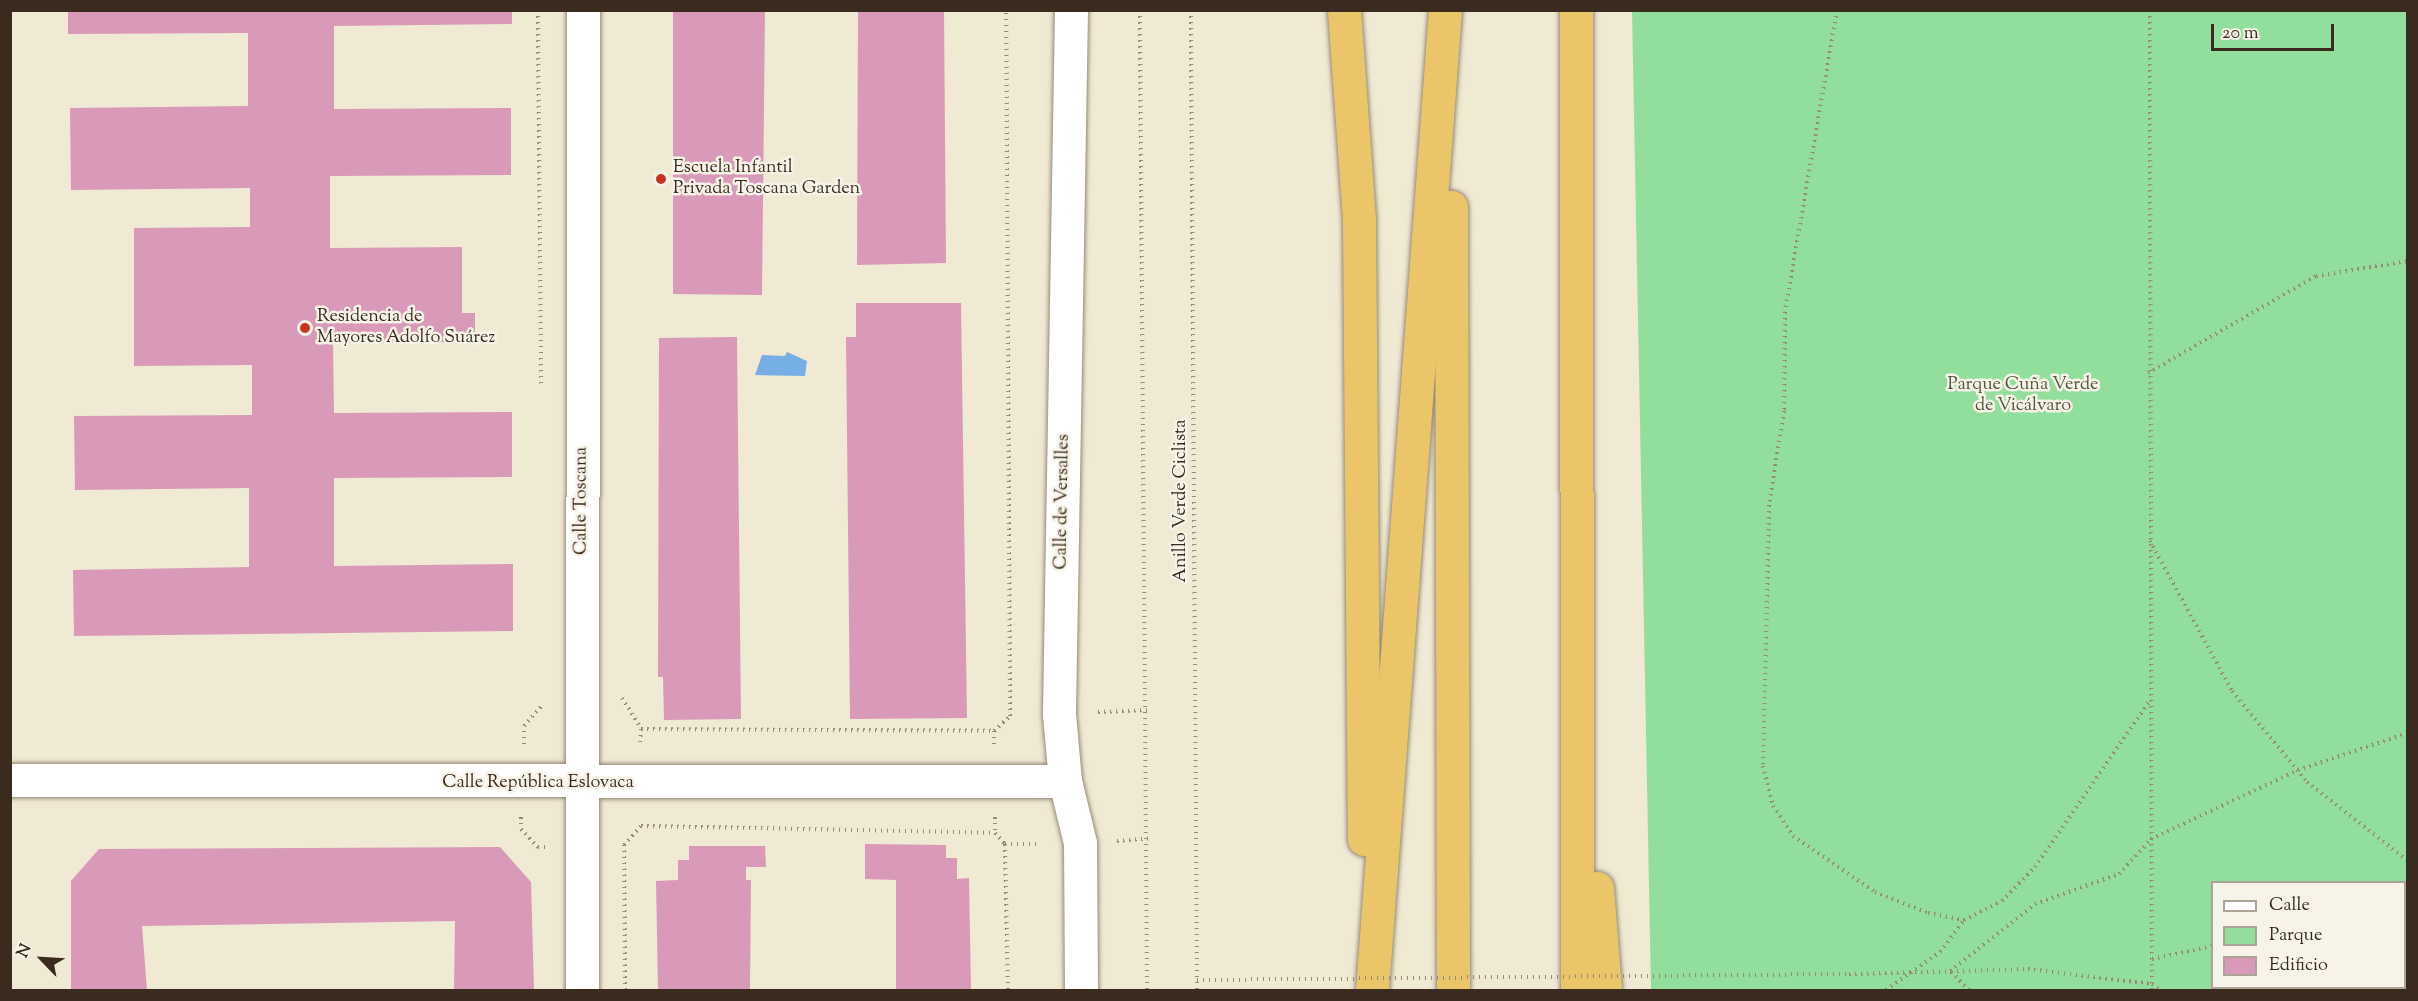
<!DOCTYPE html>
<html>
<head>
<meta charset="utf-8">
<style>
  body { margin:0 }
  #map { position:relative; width:2418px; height:1001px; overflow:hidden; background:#f0e9d3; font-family:"Sorts Mill Goudy",serif }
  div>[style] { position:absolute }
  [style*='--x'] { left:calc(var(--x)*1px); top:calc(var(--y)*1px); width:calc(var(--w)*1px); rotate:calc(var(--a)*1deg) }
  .green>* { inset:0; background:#92df9d }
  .water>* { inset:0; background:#75afe6 }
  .building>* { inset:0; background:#d89ab8 }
  .path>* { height:4px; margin-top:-2px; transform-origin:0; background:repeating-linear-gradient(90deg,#968a78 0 1.5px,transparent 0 6px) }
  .roads { filter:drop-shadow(0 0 2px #968a78) drop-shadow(0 0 2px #968a78) }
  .street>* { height:33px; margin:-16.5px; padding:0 16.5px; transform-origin:16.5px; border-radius:16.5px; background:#fff }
  .highway>* { height:33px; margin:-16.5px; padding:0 16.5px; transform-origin:16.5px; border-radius:16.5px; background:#ebc669 }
  .path-bridge>* { height:4px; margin-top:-2px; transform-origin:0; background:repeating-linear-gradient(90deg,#968a78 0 1.5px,transparent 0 6px) }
  .dots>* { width:16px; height:16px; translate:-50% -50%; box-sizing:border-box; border:3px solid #f7f3e8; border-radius:50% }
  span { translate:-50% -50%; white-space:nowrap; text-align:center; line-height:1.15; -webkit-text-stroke:5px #f7f3e8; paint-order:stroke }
  .poi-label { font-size:18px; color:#3b2a1e }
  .left { translate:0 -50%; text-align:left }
  .park-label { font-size:18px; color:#51573e }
  .street-label { font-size:18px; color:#3b2a1e }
  .frame { position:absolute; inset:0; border:12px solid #3b2a1e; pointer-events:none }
  .legend { position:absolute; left:2211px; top:881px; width:195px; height:108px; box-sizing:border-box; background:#f7f3e8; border:2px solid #aca397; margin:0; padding:8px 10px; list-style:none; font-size:18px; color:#3b2a1e }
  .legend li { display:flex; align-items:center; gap:12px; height:30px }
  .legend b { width:30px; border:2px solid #aca397 }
  .north { position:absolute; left:12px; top:929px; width:60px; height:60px; -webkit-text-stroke:4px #f7f3e8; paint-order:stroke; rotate:295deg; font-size:16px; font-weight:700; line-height:24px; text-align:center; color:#3b2a1e }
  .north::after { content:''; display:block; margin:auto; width:21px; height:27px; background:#3b2a1e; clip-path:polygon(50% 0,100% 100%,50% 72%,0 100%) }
  .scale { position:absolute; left:2211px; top:24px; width:123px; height:27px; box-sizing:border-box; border:3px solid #3b2a1e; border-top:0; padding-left:8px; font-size:18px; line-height:21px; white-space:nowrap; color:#3b2a1e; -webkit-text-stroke:4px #f7f3e8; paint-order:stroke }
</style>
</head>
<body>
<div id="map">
  <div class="green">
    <i style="clip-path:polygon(evenodd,1632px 11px,2407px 11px,2407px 990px,1651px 990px,1632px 11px,2212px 882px,2404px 882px,2404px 988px,2212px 988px,2212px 882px)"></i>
  </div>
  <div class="water">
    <i style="clip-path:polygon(787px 352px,807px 361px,805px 376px,755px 375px,762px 355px,785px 356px)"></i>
  </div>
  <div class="building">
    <i style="clip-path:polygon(68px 10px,512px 10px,512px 24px,334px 26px,334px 109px,511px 108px,511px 175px,330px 176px,330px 248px,462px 247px,462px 313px,475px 313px,475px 342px,333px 343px,334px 413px,512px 412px,512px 477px,334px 478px,334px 566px,513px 564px,513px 631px,74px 636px,73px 570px,249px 567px,249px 488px,75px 490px,74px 416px,252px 415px,252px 365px,134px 366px,134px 228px,250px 227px,250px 188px,71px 190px,70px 108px,248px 106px,248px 33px,68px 34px)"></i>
    <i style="clip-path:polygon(673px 10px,765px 10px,762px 295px,673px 294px)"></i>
    <i style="clip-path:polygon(858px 10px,944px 10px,946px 263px,857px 265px)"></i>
    <i style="clip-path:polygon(856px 303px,961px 303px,967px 718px,850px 719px,846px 337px,856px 337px)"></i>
    <i style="clip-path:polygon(737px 337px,741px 719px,664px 720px,663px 677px,658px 677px,659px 338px)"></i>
    <i style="clip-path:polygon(865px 844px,946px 845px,946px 858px,957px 858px,957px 879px,969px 878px,971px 990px,896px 990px,896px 880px,865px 879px)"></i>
    <i style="clip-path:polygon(689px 846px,765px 846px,766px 867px,746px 867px,746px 880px,751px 880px,750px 990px,658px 990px,656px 881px,678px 880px,678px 860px,689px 860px)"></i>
    <i style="clip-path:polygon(500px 847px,531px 882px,534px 990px,454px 990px,455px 921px,142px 926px,147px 990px,71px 990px,71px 881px,99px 849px)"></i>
  </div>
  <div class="path">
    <i style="--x:538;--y:10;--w:375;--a:89.5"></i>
    <i style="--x:1140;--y:10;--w:980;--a:89.59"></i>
    <i style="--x:1191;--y:10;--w:980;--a:89.65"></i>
    <i style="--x:1837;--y:10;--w:306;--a:99.8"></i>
    <i style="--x:1785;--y:312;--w:99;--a:90.6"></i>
    <i style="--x:1784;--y:411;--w:95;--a:99.1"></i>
    <i style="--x:1769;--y:505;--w:261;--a:91.3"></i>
    <i style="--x:1763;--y:766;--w:41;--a:76"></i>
    <i style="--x:1773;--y:806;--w:36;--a:56"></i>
    <i style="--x:1793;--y:836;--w:99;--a:34.3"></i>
    <i style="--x:1875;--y:892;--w:57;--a:21.6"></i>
    <i style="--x:1928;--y:913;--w:37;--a:11"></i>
    <i style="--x:2150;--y:10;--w:980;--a:89.88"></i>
    <i style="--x:2148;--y:373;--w:194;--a:-30"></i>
    <i style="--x:2316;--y:276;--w:93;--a:-9.3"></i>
    <i style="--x:2150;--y:541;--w:171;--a:61.3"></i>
    <i style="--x:2232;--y:691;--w:118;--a:50.5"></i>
    <i style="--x:2307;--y:782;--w:128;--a:38"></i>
    <i style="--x:622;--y:698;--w:36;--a:58"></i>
    <i style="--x:641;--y:729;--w:13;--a:94"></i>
    <i style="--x:1098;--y:712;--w:49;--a:-2.3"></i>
    <i style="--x:641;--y:729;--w:353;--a:0.3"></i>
    <i style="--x:524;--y:744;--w:18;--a:-90"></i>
    <i style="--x:524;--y:726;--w:29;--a:-49"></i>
    <i style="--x:994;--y:744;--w:13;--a:-90"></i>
    <i style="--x:994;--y:731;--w:22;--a:-43"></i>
    <i style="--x:1010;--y:716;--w:706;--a:-90.32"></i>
    <i style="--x:521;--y:817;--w:12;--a:90"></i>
    <i style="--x:521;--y:829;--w:25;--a:47"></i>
    <i style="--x:538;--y:847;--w:7;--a:0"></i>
    <i style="--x:995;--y:817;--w:16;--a:90"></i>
    <i style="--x:995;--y:833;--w:15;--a:48"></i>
    <i style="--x:1005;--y:844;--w:146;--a:88.8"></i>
    <i style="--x:1117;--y:841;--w:32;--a:-5"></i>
    <i style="--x:1005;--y:844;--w:35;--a:0"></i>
    <i style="--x:2404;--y:903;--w:4;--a:-14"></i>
    <i style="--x:2152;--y:959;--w:61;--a:-12.2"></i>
    <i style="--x:1849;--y:974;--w:179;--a:-1.6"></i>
    <i style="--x:2028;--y:969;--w:125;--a:6.9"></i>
    <i style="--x:2152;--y:984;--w:11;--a:34"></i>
    <i style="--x:625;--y:990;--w:145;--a:-90.4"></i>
    <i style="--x:624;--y:845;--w:25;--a:-48"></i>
    <i style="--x:641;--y:826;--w:354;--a:1.1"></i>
    <i style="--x:1886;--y:990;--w:66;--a:-35.1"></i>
    <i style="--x:1940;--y:952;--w:40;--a:-53"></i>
    <i style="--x:1964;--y:920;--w:42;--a:-26.6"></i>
    <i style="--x:2002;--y:901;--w:47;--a:-45.9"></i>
    <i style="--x:2035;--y:867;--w:204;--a:-55.4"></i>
    <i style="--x:1969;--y:990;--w:27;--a:-135"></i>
    <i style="--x:1950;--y:971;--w:108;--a:-38.2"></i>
    <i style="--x:2035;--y:904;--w:89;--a:-19.7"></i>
    <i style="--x:2119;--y:874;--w:47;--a:-47.6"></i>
    <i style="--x:2151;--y:839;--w:162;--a:-25.1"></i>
    <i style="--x:2298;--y:770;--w:116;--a:-18.6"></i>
  </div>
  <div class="roads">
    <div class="street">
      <i style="--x:1071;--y:10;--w:704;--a:90.98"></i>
      <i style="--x:1059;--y:714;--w:67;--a:84.9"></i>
      <i style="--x:1065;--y:781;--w:64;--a:76.4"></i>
      <i style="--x:1080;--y:843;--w:147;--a:89.6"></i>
      <i style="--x:10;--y:780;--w:1055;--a:0.05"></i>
      <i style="--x:582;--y:990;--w:980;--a:-89.94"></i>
    </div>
    <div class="highway">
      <i style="--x:1344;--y:10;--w:212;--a:85.9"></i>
      <i style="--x:1359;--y:221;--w:618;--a:89.54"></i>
      <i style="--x:1576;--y:10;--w:980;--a:89.94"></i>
      <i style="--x:1451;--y:207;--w:783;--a:89.85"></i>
      <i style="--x:1597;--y:888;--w:102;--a:85.5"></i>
      <i style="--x:1372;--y:990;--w:983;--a:-85.74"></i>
    </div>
  </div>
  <div class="path-bridge">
    <i style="--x:1197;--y:980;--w:652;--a:-0.53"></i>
  </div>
  <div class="dots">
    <i style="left:661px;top:179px;background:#c8321e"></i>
    <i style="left:305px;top:328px;background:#c8321e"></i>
  </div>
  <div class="poi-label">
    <span class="left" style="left:673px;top:179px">Escuela Infantil<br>Privada Toscana Garden</span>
    <span class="left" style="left:317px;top:328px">Residencia de<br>Mayores Adolfo Suárez</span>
  </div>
  <div class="park-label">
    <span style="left:2023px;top:396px">Parque Cuña Verde<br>de Vicálvaro</span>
  </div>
  <div class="street-label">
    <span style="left:582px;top:501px;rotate:-90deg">Calle Toscana</span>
    <span style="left:1181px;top:501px;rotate:-90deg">Anillo Verde Ciclista</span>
    <span style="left:1063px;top:502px;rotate:-89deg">Calle de Versalles</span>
    <span style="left:538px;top:783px">Calle República Eslovaca</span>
  </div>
  <div class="frame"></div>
  <ul class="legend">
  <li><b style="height:8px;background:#fff"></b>Calle</li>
  <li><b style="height:16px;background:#92df9d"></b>Parque</li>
  <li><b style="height:16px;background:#d89ab8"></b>Edificio</li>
  </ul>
  <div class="north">N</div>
  <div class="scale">20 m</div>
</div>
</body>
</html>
